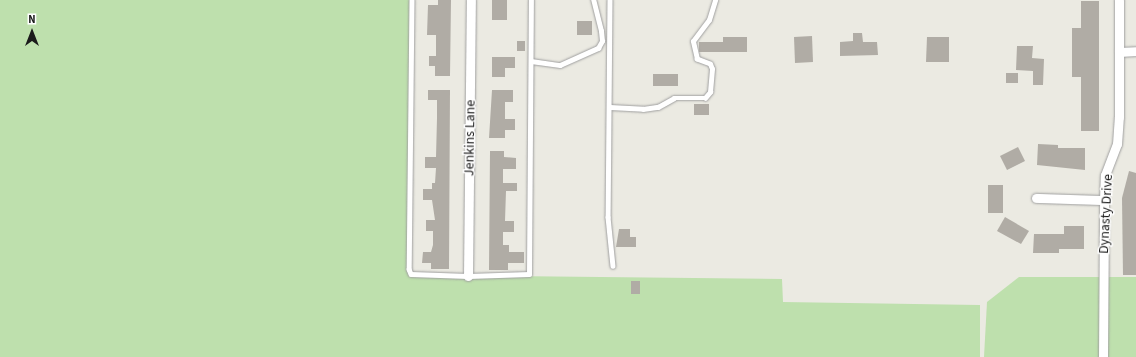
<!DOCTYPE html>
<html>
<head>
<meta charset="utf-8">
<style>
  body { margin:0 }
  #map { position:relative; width:1136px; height:357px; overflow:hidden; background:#ebeae2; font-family:"Source Sans 3",sans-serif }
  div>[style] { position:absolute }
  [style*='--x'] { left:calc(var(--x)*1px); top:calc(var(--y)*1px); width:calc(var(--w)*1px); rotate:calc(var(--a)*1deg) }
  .grass>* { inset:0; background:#bee0ad }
  .building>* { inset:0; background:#b0aca5 }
  .roads { filter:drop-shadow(0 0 1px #9f9f9f) drop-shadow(0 0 1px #9f9f9f) }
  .lane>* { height:4.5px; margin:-2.25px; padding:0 2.25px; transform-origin:2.25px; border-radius:2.25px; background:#fff }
  .street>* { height:9px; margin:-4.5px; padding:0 4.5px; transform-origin:4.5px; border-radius:4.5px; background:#fff }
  span { translate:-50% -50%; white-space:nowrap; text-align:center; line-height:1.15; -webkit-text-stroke:3px #fff; paint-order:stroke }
  .street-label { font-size:14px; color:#1b1b1b }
  .north { position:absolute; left:12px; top:12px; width:40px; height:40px; -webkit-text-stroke:3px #fff; paint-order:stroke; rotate:0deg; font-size:11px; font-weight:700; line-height:16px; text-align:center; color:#1b1b1b }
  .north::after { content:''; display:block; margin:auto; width:14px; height:18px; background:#1b1b1b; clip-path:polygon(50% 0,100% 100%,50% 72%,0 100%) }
</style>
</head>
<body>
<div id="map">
  <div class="grass">
    <i style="clip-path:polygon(0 0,412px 0,408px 275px,782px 279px,783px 302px,980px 305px,980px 357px,0 357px)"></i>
    <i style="clip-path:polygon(1019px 277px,1136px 277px,1136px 357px,984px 357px,987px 302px)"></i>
  </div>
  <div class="building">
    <i style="clip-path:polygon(438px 0,451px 0,450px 76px,435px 76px,435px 66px,429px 66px,429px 56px,436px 56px,436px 35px,427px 35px,428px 5px,438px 5px)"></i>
    <i style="clip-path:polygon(492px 0,507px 0,507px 20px,492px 20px)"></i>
    <i style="clip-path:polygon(1081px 1px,1099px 1px,1099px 131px,1081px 131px,1081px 77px,1072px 77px,1072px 28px,1081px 28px)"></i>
    <i style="clip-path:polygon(577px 21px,592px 21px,592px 35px,577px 35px)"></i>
    <i style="clip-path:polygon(853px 33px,862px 33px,863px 42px,877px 42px,878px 55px,840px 56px,840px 42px,853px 41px)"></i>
    <i style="clip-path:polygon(812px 36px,813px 62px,795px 63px,794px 37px)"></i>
    <i style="clip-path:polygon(723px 37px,747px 37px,747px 52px,699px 52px,699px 42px,723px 42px)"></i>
    <i style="clip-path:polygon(927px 37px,949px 37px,949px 62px,926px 62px)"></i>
    <i style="clip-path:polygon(517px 41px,525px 41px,525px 51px,517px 51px)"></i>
    <i style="clip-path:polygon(1017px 46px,1033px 46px,1032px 58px,1044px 59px,1043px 85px,1033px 85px,1033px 71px,1016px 70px)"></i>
    <i style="clip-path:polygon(492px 57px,515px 57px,515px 68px,505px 68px,505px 77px,492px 77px)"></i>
    <i style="clip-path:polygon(1006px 73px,1018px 73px,1018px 83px,1006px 83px)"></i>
    <i style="clip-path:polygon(653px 74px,678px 74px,678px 86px,653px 86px)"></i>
    <i style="clip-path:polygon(428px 90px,450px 90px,449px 269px,431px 269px,431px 263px,422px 263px,423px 252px,431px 252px,433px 245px,433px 231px,426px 231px,426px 220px,435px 220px,432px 200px,423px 200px,423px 189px,432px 189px,432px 183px,435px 183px,436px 168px,425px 168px,425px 157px,436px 157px,437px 118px,437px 100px,428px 100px)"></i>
    <i style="clip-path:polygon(492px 90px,513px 90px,513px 102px,505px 102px,505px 119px,515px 119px,515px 130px,505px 130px,505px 138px,489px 138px)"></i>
    <i style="clip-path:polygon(694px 104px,709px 104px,709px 115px,694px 115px)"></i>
    <i style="clip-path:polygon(1038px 144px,1058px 145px,1058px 148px,1085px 148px,1085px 170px,1037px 165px)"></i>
    <i style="clip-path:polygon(1018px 147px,1025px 161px,1007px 170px,1000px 156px)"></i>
    <i style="clip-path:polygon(490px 151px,504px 151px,504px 157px,516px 158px,516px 169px,503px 169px,503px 183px,517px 183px,517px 191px,506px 191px,505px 221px,514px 221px,514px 232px,503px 232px,503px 245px,509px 245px,509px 252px,524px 252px,524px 263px,508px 263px,508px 270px,489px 270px)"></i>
    <i style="clip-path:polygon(1129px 171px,1136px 173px,1136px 275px,1123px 275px,1122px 198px)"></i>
    <i style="clip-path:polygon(988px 185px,1003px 185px,1003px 213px,988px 213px)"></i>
    <i style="clip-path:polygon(1005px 217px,1029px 231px,1021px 244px,997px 231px)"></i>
    <i style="clip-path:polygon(1064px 226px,1084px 226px,1084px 249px,1059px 249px,1059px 253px,1033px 253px,1034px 234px,1064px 234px)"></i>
    <i style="clip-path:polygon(619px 229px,630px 229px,630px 237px,636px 237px,636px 247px,616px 247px)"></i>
    <i style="clip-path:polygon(631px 281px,640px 281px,640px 294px,631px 294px)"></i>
  </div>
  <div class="roads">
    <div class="lane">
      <i style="--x:412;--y:0;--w:269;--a:90.6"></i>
      <i style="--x:409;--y:269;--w:5;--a:68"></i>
      <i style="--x:411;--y:274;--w:57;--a:2"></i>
      <i style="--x:468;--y:276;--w:61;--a:-1.9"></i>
      <i style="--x:529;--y:274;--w:274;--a:-89.6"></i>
      <i style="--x:610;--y:0;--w:217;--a:90.5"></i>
      <i style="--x:608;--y:217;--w:49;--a:84.2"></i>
      <i style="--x:531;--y:61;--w:29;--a:8"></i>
      <i style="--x:560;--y:65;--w:42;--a:-24.1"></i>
      <i style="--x:598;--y:48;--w:8;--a:-60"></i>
      <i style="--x:602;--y:41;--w:10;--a:-96"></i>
      <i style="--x:601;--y:31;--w:32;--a:-104"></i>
      <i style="--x:610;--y:107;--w:33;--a:3"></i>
      <i style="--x:643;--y:109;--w:15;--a:-8"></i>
      <i style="--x:658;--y:107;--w:18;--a:-29"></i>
      <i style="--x:674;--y:98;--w:31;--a:0"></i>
      <i style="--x:705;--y:98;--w:8;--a:-50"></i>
      <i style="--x:710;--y:92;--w:23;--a:-85"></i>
      <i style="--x:712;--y:69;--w:5;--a:-112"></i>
      <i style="--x:710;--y:64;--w:14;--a:-159"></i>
      <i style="--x:697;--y:59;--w:18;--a:-103"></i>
      <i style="--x:693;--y:41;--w:26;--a:-53"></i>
      <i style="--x:709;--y:20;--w:21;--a:-73"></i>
    </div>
    <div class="street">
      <i style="--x:1119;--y:52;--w:17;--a:-3"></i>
      <i style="--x:1036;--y:198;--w:68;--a:1.7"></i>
      <i style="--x:468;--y:276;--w:276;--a:-89.4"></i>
      <i style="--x:1103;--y:357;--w:157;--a:-89.6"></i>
      <i style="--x:1104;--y:200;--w:25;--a:-88"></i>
      <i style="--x:1105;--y:175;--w:33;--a:-69"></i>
      <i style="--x:1117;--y:144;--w:27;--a:-86"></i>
      <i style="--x:1119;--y:117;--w:117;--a:-90"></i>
    </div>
  </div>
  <div class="street-label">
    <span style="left:470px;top:138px;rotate:-89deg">Jenkins Lane</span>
    <span style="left:1106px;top:214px;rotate:-87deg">Dynasty Drive</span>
  </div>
  <div class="north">N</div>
</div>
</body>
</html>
